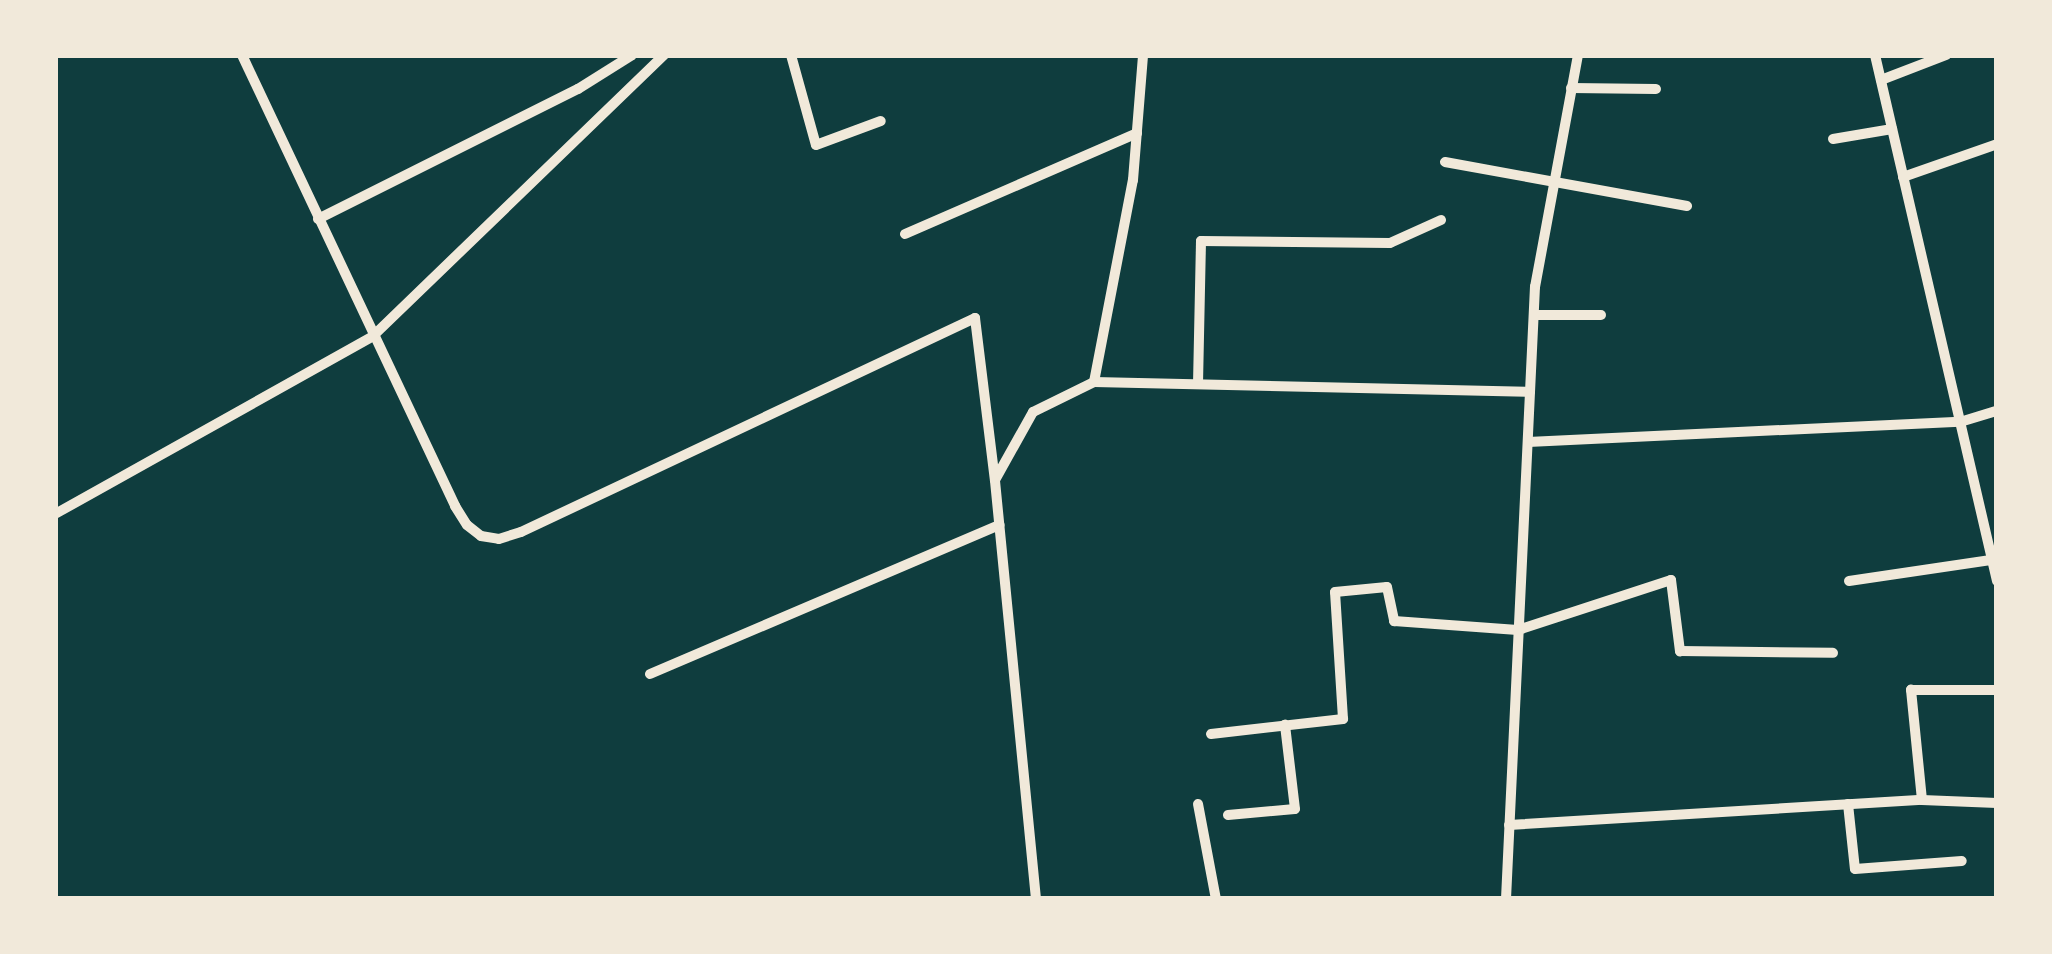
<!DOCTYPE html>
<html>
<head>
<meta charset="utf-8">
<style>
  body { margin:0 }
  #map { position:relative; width:2052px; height:954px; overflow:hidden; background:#0f3d3e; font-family:"Sofia Sans Condensed",sans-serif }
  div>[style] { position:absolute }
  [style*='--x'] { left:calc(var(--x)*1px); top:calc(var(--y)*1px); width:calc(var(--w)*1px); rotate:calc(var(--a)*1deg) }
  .minor>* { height:10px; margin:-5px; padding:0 5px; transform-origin:5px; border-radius:5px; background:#f1e9da }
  span { translate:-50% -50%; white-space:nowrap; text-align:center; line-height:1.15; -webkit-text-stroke:10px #f1e9da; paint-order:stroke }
  .frame { position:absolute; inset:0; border:58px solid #f1e9da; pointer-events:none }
</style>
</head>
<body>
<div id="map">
  <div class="minor">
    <i style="--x:242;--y:55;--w:499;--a:64.7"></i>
    <i style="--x:455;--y:506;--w:22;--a:58"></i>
    <i style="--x:467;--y:525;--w:18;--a:38"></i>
    <i style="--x:481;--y:536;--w:18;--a:9"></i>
    <i style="--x:499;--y:539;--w:23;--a:-18"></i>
    <i style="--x:521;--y:532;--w:502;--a:-25.24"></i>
    <i style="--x:975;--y:318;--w:163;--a:83"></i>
    <i style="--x:791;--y:55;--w:93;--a:74.5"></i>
    <i style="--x:816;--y:145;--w:69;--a:-20.3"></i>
    <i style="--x:1875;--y:55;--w:540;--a:76.94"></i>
    <i style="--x:1881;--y:80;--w:70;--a:-21"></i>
    <i style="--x:1571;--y:88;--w:85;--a:0.7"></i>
    <i style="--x:1833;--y:139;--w:60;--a:-9.6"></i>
    <i style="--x:1445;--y:162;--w:246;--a:10.3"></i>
    <i style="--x:1903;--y:177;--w:100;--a:-19.3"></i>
    <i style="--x:318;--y:219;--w:291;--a:-26.6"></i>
    <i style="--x:578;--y:89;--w:64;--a:-32.2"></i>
    <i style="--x:905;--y:234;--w:253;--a:-23.5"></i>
    <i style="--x:1534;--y:315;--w:67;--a:0"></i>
    <i style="--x:1094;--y:382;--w:436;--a:1.3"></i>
    <i style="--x:1198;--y:384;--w:143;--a:-88.8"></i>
    <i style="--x:1201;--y:241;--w:189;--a:0.6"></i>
    <i style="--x:1390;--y:243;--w:56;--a:-24.3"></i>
    <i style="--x:1528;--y:442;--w:432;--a:-2.7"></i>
    <i style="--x:1960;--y:422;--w:39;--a:-17"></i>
    <i style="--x:55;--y:514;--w:364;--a:-29.2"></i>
    <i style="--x:373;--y:336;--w:405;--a:-44"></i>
    <i style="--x:1849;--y:581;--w:145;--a:-8.4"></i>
    <i style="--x:650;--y:674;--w:380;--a:-23.1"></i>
    <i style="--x:1211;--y:734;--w:133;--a:-6.5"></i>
    <i style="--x:1343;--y:719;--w:127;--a:-93.6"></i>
    <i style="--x:1335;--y:592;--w:52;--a:-5.5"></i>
    <i style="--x:1387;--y:587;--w:35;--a:78"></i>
    <i style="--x:1394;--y:621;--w:124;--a:4.2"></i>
    <i style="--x:1518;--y:630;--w:161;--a:-18.1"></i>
    <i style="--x:1671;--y:580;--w:72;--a:82.8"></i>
    <i style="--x:1680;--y:651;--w:153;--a:0.7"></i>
    <i style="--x:1922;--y:800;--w:111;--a:-95.7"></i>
    <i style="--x:1911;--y:690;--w:86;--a:0"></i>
    <i style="--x:1198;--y:804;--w:97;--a:79.3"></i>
    <i style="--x:1848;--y:804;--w:65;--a:83.9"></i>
    <i style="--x:1855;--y:869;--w:107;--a:-4.3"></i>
    <i style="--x:1228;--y:815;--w:67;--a:-5.1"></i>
    <i style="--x:1295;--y:809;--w:85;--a:-96.8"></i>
    <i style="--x:1509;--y:825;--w:414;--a:-3.5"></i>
    <i style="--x:1922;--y:800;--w:75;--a:2.3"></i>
    <i style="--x:1036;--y:899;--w:421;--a:-95.6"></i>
    <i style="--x:995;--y:480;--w:78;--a:-60.8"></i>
    <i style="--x:1033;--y:412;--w:68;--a:-26.2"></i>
    <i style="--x:1094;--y:382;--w:206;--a:-79.1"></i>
    <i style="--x:1133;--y:180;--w:125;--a:-85.4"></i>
    <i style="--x:1506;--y:899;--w:613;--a:-87.29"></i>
    <i style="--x:1535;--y:287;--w:236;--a:-79.5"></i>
  </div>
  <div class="frame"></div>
</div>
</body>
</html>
